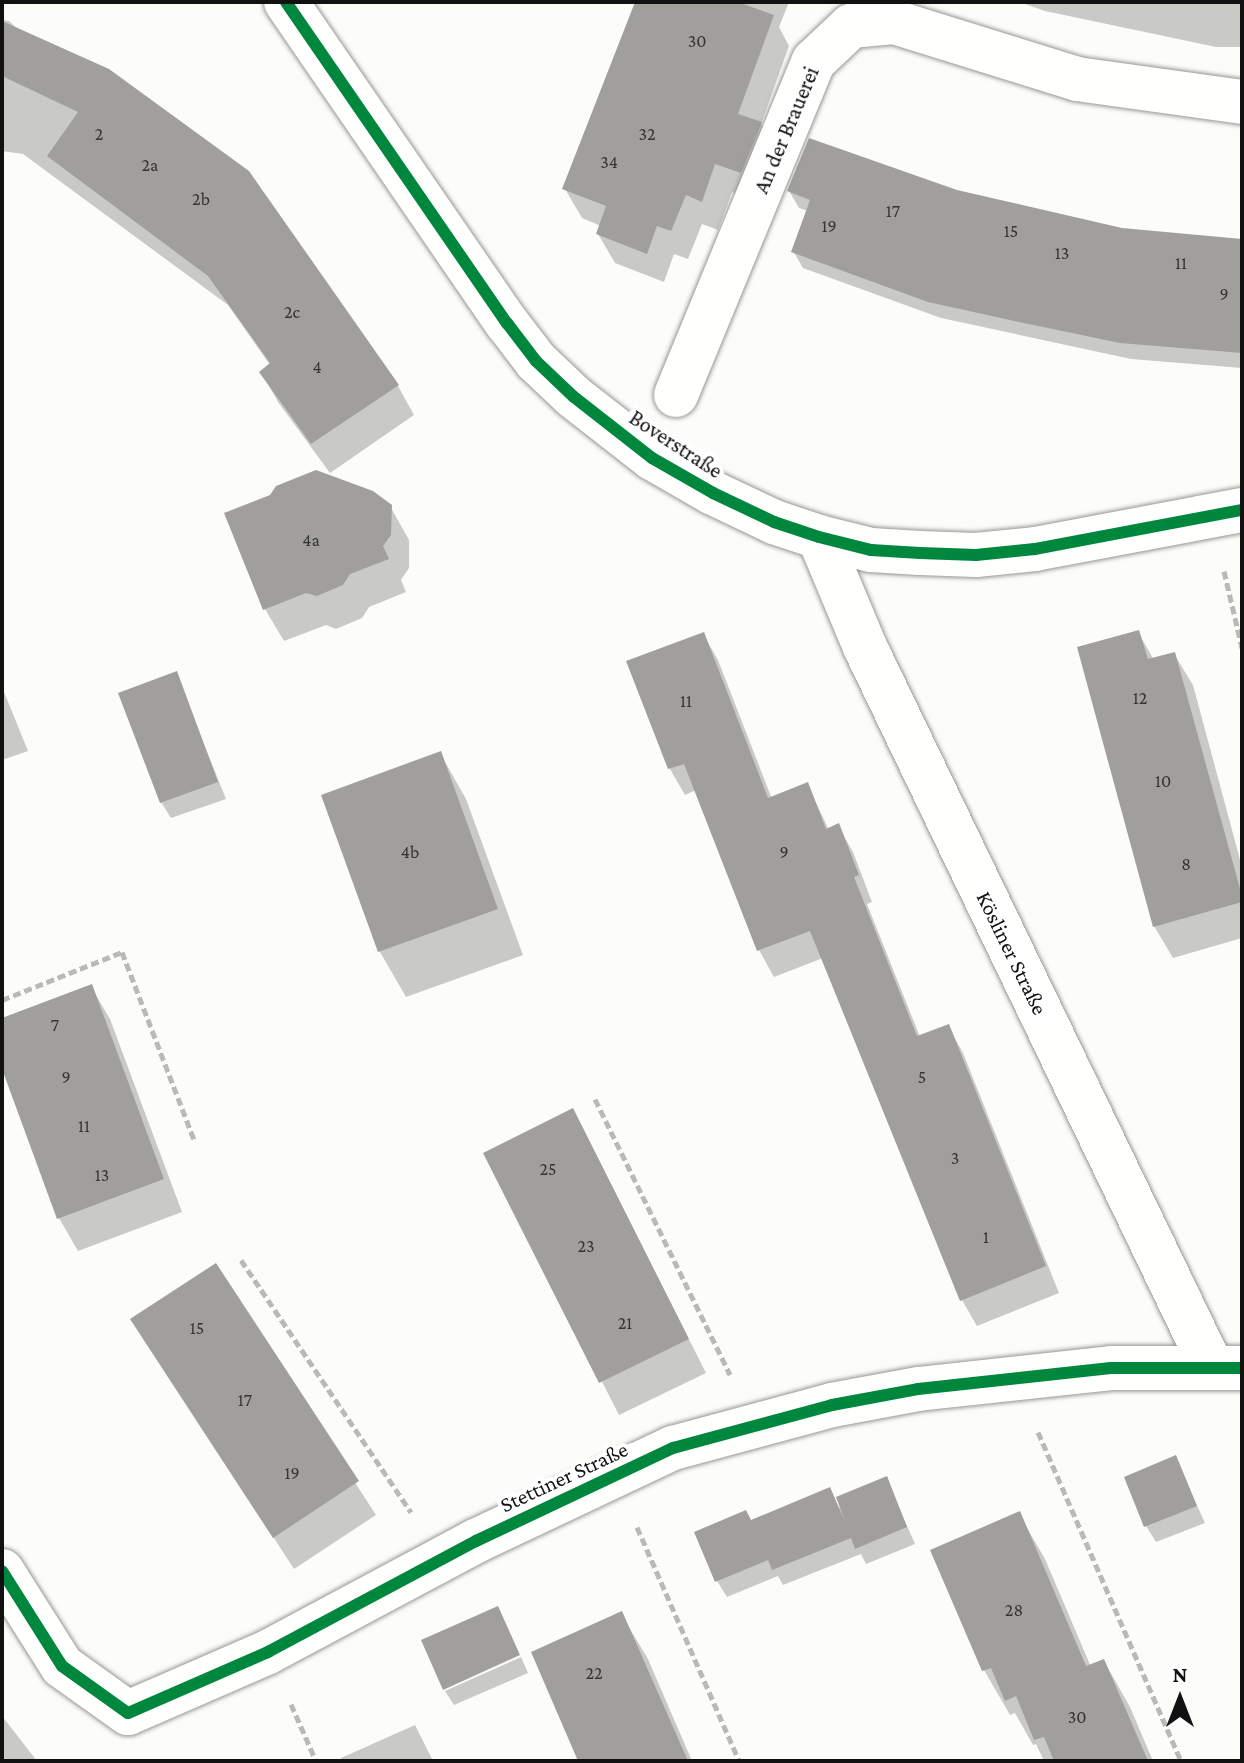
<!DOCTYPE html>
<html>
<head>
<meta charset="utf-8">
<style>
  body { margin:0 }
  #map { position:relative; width:1244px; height:1763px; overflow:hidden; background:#fcfcf8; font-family:"Crimson Pro",serif }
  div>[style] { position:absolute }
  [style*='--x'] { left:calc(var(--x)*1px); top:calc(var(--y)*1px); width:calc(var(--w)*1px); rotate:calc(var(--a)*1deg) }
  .shadow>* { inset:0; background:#0003 }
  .building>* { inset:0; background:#a09f9c }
  .path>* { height:5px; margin-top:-2.5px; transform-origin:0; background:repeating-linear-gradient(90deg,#b9b9b8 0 8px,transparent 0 12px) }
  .roads { filter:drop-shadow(0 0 2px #979795) drop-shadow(0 0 2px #979795) }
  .minor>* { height:44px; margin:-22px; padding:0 22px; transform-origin:22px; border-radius:22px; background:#fffffe }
  .cycleway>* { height:12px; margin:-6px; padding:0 6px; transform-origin:6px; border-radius:6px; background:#00873e }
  span { translate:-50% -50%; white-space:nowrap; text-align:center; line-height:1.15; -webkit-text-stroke:8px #fff; paint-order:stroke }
  .number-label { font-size:18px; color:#353434 }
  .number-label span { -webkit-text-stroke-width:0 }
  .street-label { font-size:22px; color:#111 }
  .frame { position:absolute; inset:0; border:4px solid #111; pointer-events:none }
  .north { position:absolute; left:1140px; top:1659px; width:80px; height:80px; -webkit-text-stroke:6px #fff; paint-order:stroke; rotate:0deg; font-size:22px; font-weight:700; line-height:32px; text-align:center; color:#111 }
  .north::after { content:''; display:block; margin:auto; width:28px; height:36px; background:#111; clip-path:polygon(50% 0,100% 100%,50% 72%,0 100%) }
</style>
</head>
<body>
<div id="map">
  <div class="shadow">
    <i style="clip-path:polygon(637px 2px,789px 2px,779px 27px,789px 46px,761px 124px,778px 152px,757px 202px,732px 192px,718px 230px,702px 224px,688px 259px,674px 254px,664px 282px,615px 263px,598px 234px,601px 226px,582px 218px,565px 189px)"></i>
    <i style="clip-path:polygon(1019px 2px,1242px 2px,1242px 47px,1216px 47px,1045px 11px)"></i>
    <i style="clip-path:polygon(2px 20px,9px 21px,398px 386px,414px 415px,330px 473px,278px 402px,261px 372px,270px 365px,228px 305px,23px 154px,2px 151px)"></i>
    <i style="clip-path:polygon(789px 191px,956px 192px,1122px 230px,1242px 240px,1242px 368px,1131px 359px,941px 318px,803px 268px,793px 251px,808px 211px,799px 208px)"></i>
    <i style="clip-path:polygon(390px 506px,409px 540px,409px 568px,401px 580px,406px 592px,369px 607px,362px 618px,336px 629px,326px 625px,284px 641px,265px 609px)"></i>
    <i style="clip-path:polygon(1138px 632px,1154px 660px,1174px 654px,1193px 685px,1242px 867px,1242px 938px,1173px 958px,1154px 926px)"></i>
    <i style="clip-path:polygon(703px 634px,718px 660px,772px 799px,807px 784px,829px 830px,838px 826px,853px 852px,872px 902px,867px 904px,920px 1037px,948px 1026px,963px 1053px,1059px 1293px,977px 1326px,962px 1300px,823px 958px,774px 977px,759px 950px,696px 790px,685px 795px,670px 769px,629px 663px)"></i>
    <i style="clip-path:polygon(176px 674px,226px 799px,171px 818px,161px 802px)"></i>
    <i style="clip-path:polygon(2px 687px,28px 751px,2px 760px)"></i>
    <i style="clip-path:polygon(440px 753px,466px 799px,523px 955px,406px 997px,380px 952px,323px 796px)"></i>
    <i style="clip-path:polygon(91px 987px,110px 1019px,182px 1212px,78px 1251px,59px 1218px,2px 1063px,2px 1020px)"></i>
    <i style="clip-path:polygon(573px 1110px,706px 1373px,619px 1415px,486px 1154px)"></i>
    <i style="clip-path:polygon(215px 1266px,376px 1515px,294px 1569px,133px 1320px)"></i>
    <i style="clip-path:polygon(1175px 1457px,1205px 1523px,1156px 1542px,1146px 1526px)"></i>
    <i style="clip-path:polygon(886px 1478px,915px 1544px,866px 1564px,861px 1554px,783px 1585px,778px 1576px,727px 1597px,717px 1581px,751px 1522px,829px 1489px,839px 1508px)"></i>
    <i style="clip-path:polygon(1019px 1514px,1045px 1559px,1091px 1667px,1104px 1661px,1130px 1707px,1153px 1761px,1044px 1761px,1036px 1744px,1033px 1745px,1015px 1713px,1010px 1715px,984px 1670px)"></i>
    <i style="clip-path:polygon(621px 1614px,648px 1659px,692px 1761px,580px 1761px)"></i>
    <i style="clip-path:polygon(521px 1657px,528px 1673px,454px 1705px,445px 1691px)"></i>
    <i style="clip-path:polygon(2px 1716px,37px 1761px,2px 1761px)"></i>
    <i style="clip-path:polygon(415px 1725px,433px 1761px,342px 1761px,341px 1758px)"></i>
  </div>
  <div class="building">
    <i style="clip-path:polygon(635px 2px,738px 2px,774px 15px,738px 114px,762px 122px,741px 173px,715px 164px,702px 202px,686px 195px,671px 231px,657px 226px,647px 254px,596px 234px,606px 206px,562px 189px)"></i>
    <i style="clip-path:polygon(2px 21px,109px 69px,249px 171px,399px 385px,311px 444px,259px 372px,270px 363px,208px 276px,47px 156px,78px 112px,2px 76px)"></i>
    <i style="clip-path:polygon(809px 138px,957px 190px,1122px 228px,1242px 239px,1242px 353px,1120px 343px,1019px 322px,928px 302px,791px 252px,810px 200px,787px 191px)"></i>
    <i style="clip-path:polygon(316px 470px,373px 491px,392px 505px,391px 535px,383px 546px,389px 559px,350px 574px,343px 585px,317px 596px,306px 593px,263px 610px,224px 513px,270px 495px,276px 486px)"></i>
    <i style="clip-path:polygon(1139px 630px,1148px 659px,1175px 652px,1242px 896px,1242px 902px,1153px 927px,1077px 647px)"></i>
    <i style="clip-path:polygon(704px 632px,768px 798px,808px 782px,826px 829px,839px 823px,859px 875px,854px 877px,917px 1036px,949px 1024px,1046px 1266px,960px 1301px,810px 931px,757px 951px,684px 764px,668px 769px,626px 661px)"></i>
    <i style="clip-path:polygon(177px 671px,218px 782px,160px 803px,118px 693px)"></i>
    <i style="clip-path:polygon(441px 751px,498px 909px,378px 952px,321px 795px)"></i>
    <i style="clip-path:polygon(92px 984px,164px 1179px,57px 1219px,2px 1069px,2px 1018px)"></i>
    <i style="clip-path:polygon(573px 1108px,689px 1339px,599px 1383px,483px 1153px)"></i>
    <i style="clip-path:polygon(216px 1263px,359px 1481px,273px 1538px,130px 1319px)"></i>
    <i style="clip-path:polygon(1176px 1455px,1197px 1506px,1144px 1527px,1124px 1477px)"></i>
    <i style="clip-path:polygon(887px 1476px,907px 1527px,855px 1549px,851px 1538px,772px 1570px,768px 1560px,715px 1582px,694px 1532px,746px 1510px,751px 1520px,830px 1487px,846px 1524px,836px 1497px)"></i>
    <i style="clip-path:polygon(1020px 1511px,1086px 1666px,1104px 1659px,1148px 1761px,1054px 1761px,1044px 1737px,1034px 1740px,1016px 1696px,1005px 1701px,991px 1668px,982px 1671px,930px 1550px)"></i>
    <i style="clip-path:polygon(498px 1606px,520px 1655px,443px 1690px,421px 1640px)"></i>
    <i style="clip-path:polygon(622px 1611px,688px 1761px,578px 1761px,531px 1652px)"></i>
  </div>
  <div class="path">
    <i style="--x:1224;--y:571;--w:79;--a:76.8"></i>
    <i style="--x:2;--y:1000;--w:129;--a:-21.8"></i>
    <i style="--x:122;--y:952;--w:201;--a:69"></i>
    <i style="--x:595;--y:1099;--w:307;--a:63.9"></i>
    <i style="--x:241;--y:1260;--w:304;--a:56"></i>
    <i style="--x:1038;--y:1432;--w:359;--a:66.5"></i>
    <i style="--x:637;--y:1527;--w:255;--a:66.4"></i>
    <i style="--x:291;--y:1704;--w:62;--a:66.3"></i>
  </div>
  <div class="roads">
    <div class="minor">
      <i style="--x:286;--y:2;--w:390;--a:55.5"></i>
      <i style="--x:507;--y:323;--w:48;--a:52.7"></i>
      <i style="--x:536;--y:361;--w:52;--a:43.5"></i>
      <i style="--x:574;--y:397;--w:99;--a:38"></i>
      <i style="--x:652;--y:458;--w:70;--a:29.8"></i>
      <i style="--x:713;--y:493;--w:68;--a:25.4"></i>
      <i style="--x:774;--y:522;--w:47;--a:18.4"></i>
      <i style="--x:819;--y:537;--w:54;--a:14"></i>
      <i style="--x:871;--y:550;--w:49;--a:3.5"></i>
      <i style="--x:920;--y:553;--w:56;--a:2"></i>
      <i style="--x:976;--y:555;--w:59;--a:-5.8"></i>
      <i style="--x:1035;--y:549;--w:211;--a:-10.7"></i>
      <i style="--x:676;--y:395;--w:361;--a:-67.6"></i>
      <i style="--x:814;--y:61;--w:51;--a:-43.4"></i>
      <i style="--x:851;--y:26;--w:43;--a:-5.3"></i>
      <i style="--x:894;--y:22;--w:192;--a:17.3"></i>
      <i style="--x:1077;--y:79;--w:167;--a:7.9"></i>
      <i style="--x:819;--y:537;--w:119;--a:67.3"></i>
      <i style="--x:865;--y:647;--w:798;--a:64.3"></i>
      <i style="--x:2;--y:1571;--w:112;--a:57.7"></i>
      <i style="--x:62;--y:1666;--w:81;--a:35.5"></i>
      <i style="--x:128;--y:1713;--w:153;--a:-23.5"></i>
      <i style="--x:268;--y:1652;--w:236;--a:-28.1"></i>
      <i style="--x:476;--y:1541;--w:218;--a:-25.3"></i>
      <i style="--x:673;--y:1448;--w:165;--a:-15.1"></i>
      <i style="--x:832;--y:1405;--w:87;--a:-10.5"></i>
      <i style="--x:918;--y:1389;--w:194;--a:-6.2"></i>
      <i style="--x:1111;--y:1368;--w:131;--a:0"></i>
    </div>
  </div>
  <div class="cycleway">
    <i style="--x:286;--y:2;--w:390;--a:55.5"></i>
    <i style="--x:507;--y:323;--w:48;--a:52.7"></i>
    <i style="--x:536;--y:361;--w:52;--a:43.5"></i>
    <i style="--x:574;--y:397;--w:99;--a:38"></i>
    <i style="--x:652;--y:458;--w:70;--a:29.8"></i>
    <i style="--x:713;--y:493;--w:68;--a:25.4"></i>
    <i style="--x:774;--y:522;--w:47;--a:18.4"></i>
    <i style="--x:819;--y:537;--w:54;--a:14"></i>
    <i style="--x:871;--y:550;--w:49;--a:3.5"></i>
    <i style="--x:920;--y:553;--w:56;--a:2"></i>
    <i style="--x:976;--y:555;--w:59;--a:-5.8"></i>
    <i style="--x:1035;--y:549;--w:211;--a:-10.7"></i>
    <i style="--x:2;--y:1571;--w:112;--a:57.7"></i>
    <i style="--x:62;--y:1666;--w:81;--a:35.5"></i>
    <i style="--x:128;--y:1713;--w:153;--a:-23.5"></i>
    <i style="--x:268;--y:1652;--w:236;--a:-28.1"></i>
    <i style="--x:476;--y:1541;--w:218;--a:-25.3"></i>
    <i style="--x:673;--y:1448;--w:165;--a:-15.1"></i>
    <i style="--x:832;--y:1405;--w:87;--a:-10.5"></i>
    <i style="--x:918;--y:1389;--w:194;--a:-6.2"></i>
    <i style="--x:1111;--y:1368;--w:131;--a:0"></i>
  </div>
  <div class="number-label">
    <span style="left:697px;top:41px">30</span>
    <span style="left:99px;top:134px">2</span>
    <span style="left:647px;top:134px">32</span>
    <span style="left:609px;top:162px">34</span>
    <span style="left:150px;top:165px">2a</span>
    <span style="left:201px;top:199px">2b</span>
    <span style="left:893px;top:211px">17</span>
    <span style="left:829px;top:226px">19</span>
    <span style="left:1011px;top:231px">15</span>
    <span style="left:1062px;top:253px">13</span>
    <span style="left:1181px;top:263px">11</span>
    <span style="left:1224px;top:294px">9</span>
    <span style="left:292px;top:312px">2c</span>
    <span style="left:317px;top:367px">4</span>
    <span style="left:311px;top:540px">4a</span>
    <span style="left:1140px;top:698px">12</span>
    <span style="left:686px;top:701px">11</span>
    <span style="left:1163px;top:781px">10</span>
    <span style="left:410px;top:852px">4b</span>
    <span style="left:784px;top:852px">9</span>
    <span style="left:1186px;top:864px">8</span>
    <span style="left:55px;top:1025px">7</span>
    <span style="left:66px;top:1077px">9</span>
    <span style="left:922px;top:1077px">5</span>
    <span style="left:84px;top:1126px">11</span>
    <span style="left:955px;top:1158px">3</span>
    <span style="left:548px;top:1169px">25</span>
    <span style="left:102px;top:1175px">13</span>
    <span style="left:986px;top:1237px">1</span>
    <span style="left:586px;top:1246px">23</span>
    <span style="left:625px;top:1323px">21</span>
    <span style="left:197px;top:1328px">15</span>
    <span style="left:245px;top:1400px">17</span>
    <span style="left:292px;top:1473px">19</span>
    <span style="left:1014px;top:1610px">28</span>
    <span style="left:594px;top:1673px">22</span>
    <span style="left:1077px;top:1717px">30</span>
  </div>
  <div class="street-label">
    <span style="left:786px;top:130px;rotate:-67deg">An der Brauerei</span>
    <span style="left:676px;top:444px;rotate:33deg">Boverstraße</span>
    <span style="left:1012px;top:953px;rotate:64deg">Kösliner Straße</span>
    <span style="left:564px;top:1477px;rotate:-25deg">Stettiner Straße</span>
  </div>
  <div class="frame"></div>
  <div class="north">N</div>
</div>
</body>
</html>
